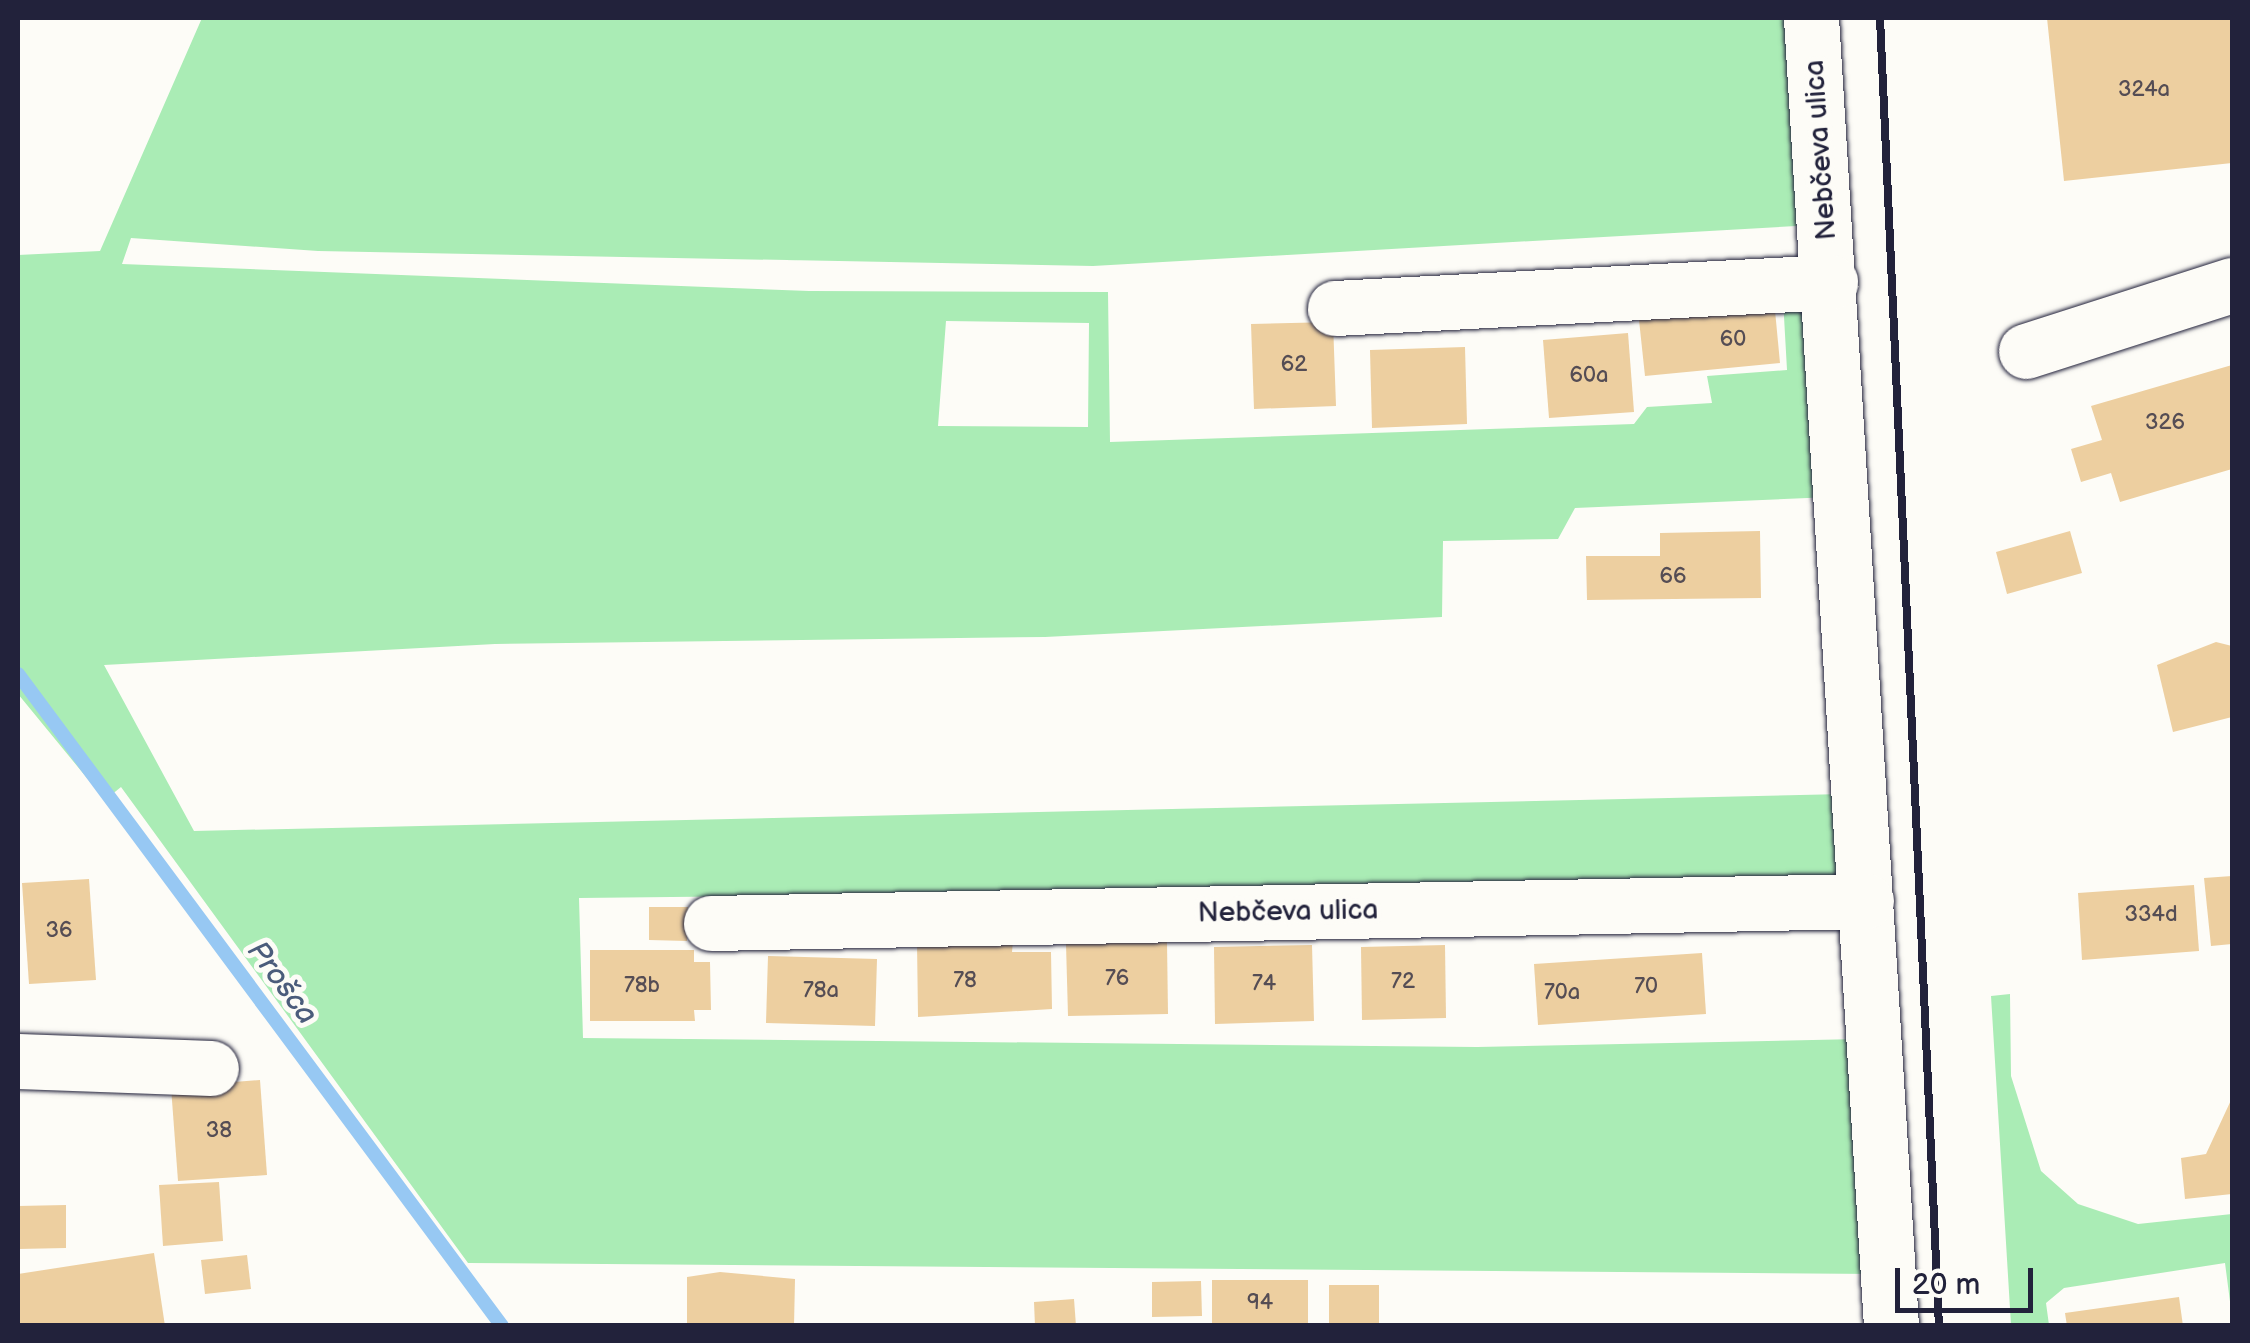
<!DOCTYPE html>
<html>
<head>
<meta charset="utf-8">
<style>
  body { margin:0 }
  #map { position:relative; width:2250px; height:1343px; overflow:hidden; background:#fdfcf7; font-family:"Balsamiq Sans",sans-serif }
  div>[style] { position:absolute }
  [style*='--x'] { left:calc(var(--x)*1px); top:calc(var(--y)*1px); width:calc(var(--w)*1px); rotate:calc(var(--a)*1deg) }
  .green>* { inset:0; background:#aaecb5 }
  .stream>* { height:14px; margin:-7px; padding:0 7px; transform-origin:7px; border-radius:7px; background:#97c8f3 }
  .building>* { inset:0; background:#edcfa0 }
  .roads { filter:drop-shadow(0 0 2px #22223b) drop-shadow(0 0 2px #22223b) }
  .minor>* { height:55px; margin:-27.5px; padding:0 27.5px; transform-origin:27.5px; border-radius:27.5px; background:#fdfcf7 }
  .rail>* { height:8px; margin:-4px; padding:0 4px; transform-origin:4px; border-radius:4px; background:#22223b }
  span { translate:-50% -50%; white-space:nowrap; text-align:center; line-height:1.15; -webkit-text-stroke:10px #fdfcf7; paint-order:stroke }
  .number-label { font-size:22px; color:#554d54 }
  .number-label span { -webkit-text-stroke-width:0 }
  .street-label { font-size:28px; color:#22223b }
  .water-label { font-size:30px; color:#4b5c7b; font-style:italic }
  .frame { position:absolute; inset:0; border:20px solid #22223b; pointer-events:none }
  .scale { position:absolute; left:1895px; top:1268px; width:138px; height:45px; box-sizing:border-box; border:5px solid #22223b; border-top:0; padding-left:12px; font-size:30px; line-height:35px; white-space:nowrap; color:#22223b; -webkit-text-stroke:8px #fdfcf7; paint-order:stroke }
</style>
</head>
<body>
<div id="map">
  <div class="green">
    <i style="clip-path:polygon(evenodd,202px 18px,1795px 18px,1810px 206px,1796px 226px,1093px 266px,318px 251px,131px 238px,122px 264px,809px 291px,1108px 292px,1110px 442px,1634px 424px,1647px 407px,1712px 403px,1707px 376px,1787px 370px,1783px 299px,1817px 297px,1831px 497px,1575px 508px,1558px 539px,1443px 541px,1442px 617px,1045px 637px,495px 644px,104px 665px,194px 831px,1844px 794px,1848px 885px,579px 898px,583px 1038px,1477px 1047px,1859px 1039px,1875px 1274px,468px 1263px,121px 787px,105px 800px,18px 694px,18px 255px,100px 251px,202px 18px,946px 321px,1089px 323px,1088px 427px,938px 426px,946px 321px)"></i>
    <i style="clip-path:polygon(2010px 994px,2011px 1076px,2041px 1171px,2078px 1204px,2138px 1224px,2232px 1214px,2232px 1317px,2225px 1263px,2064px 1288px,2046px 1303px,2049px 1325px,2011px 1325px,1991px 996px)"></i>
  </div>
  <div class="stream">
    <i style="--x:18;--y:674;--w:812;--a:53.41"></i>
  </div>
  <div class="building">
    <i style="clip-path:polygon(2047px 18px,2232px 18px,2232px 163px,2064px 181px)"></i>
    <i style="clip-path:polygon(1774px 300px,1780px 363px,1645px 376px,1639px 320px)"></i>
    <i style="clip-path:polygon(1333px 322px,1336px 406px,1254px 409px,1251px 324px)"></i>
    <i style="clip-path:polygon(1628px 333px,1634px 412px,1549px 418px,1543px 340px)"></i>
    <i style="clip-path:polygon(1465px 347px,1467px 424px,1372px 428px,1370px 350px)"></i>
    <i style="clip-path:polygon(2232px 365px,2232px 469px,2120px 502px,2111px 473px,2081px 482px,2071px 449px,2102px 440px,2091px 406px)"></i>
    <i style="clip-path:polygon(1760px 531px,1761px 598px,1587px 600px,1586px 556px,1660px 556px,1660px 533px)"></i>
    <i style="clip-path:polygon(2070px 531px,2082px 573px,2007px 594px,1996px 552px)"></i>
    <i style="clip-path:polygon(2216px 642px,2232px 646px,2232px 717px,2173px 732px,2157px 665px)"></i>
    <i style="clip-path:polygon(2232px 876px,2232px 944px,2211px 946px,2204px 878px)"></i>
    <i style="clip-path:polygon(89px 879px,96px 980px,29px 984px,22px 883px)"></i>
    <i style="clip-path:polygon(2194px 885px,2199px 951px,2082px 960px,2078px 893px)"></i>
    <i style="clip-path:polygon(649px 907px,688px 907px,687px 941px,649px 940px)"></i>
    <i style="clip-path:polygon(1013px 941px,1012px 952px,1051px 952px,1052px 1009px,918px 1017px,917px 943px)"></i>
    <i style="clip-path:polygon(1167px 942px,1168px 1014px,1068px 1016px,1066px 944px)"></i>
    <i style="clip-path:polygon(1312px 945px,1314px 1021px,1215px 1024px,1214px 947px)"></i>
    <i style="clip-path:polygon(1445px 945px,1446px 1018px,1362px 1020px,1361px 947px)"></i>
    <i style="clip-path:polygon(590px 950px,694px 950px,694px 962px,710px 962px,711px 1010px,694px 1010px,695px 1021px,590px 1021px)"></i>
    <i style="clip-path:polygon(1702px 953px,1706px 1014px,1538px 1025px,1534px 964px)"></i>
    <i style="clip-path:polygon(768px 956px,877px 959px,875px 1026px,766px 1023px)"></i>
    <i style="clip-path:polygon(260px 1080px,267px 1175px,178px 1181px,171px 1087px)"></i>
    <i style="clip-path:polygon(2232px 1098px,2232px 1194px,2185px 1199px,2181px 1158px,2206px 1154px)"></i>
    <i style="clip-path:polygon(219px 1182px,223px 1241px,163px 1246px,159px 1185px)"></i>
    <i style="clip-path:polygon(66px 1205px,66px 1248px,18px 1249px,18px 1206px)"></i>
    <i style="clip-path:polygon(154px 1253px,165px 1326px,18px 1326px,18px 1274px)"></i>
    <i style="clip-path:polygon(247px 1255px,251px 1289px,205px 1294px,201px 1260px)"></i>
    <i style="clip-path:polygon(720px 1272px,795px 1279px,794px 1326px,687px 1326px,687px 1277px)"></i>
    <i style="clip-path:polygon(1212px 1280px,1308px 1280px,1308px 1326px,1212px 1326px)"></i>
    <i style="clip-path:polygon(1201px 1281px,1202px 1316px,1152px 1317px,1152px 1282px)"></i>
    <i style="clip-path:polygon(1329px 1285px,1379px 1285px,1379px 1326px,1329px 1326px)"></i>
    <i style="clip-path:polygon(2179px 1297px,2183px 1326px,2067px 1326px,2065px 1313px)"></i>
    <i style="clip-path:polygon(1074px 1299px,1076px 1326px,1035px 1326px,1034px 1302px)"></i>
  </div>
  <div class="roads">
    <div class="minor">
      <i style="--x:1811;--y:18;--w:1310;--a:86.5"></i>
      <i style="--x:1335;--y:308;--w:496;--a:-3"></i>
      <i style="--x:2026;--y:351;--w:216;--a:-17.8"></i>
      <i style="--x:711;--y:923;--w:1155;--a:-1.09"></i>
      <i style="--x:18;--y:1061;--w:193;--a:2.1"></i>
    </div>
  </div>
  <div class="rail">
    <i style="--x:1880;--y:18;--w:1309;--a:87.42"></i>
  </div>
  <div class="number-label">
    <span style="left:2144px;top:90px">324a</span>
    <span style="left:1733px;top:340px">60</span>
    <span style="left:1294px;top:365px">62</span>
    <span style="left:1589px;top:376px">60a</span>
    <span style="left:2165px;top:423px">326</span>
    <span style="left:1673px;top:577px">66</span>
    <span style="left:2151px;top:915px">334d</span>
    <span style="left:59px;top:931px">36</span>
    <span style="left:1117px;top:979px">76</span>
    <span style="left:965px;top:981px">78</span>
    <span style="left:1403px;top:982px">72</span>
    <span style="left:1264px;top:984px">74</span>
    <span style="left:642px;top:986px">78b</span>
    <span style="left:1646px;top:987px">70</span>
    <span style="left:821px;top:991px">78a</span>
    <span style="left:1562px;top:993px">70a</span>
    <span style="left:219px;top:1131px">38</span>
    <span style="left:1260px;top:1303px">94</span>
  </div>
  <div class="street-label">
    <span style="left:1821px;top:150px;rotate:-94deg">Nebčeva ulica</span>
    <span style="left:1288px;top:912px;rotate:-1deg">Nebčeva ulica</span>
  </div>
  <div class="water-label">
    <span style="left:282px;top:983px;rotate:53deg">Prošca</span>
  </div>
  <div class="frame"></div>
  <div class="scale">20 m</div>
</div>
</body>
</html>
